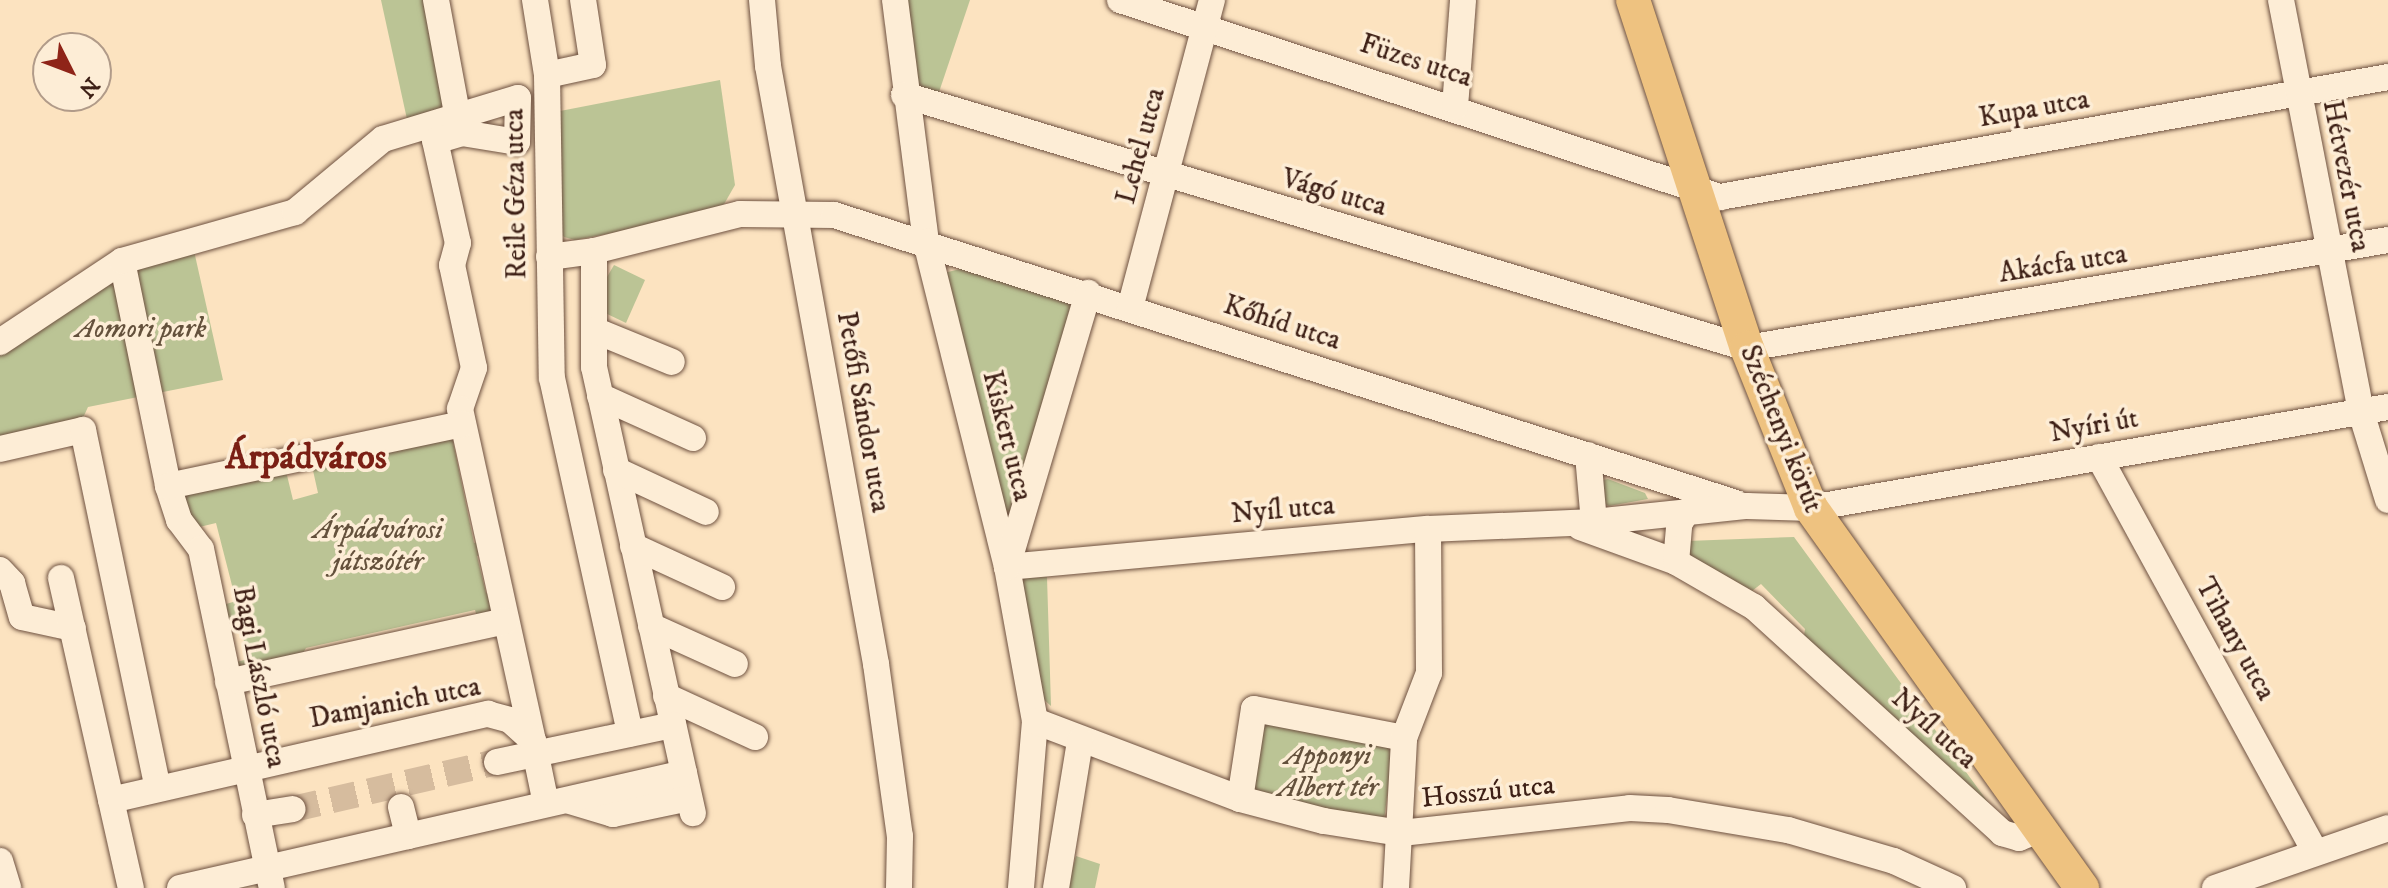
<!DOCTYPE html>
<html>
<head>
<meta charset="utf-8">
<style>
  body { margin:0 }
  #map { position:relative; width:2388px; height:888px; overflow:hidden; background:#fce3c0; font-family:"IM FELL DW Pica",serif }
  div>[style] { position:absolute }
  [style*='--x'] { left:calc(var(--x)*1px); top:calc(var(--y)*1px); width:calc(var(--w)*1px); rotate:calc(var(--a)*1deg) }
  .green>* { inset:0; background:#bbc495 }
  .minor-tunnel>* { height:26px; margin-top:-13px; transform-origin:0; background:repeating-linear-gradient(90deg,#d6bc9e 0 26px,transparent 0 39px) }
  .roads { filter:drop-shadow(0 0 2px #6e5140) drop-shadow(0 0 2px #6e5140) }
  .minor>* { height:26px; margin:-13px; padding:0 13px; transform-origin:13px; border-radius:13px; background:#fdedd6 }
  .major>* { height:34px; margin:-17px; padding:0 17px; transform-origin:17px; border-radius:17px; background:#eec280 }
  span { translate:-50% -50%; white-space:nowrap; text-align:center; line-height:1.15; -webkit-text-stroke:7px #fdedd6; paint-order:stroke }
  .street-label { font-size:28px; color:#3e2016 }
  .park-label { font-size:28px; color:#64513c; font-style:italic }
  .district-label { font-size:36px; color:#7a1f14; font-weight:700 }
  .north { position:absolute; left:32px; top:32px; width:80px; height:80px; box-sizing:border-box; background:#fdedd6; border:2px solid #b19b89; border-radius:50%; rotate:132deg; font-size:22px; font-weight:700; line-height:32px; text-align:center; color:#3e2016 }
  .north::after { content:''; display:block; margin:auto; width:28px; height:36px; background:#8f2418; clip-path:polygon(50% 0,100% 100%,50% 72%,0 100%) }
</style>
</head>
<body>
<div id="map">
  <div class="green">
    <i style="clip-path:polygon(381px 0,436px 0,458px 119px,410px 133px)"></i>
    <i style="clip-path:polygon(902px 0,970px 0,937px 98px,911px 90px)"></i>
    <i style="clip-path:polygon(720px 80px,735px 185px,719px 213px,575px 240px,564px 237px,555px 225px,555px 112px)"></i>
    <i style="clip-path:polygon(192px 242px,223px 380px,88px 407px,82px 420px,0 440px,0 342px,83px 288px)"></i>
    <i style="clip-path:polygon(614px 265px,645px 280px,626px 323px,603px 312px,607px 277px)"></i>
    <i style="clip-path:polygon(964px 268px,1079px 303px,1007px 539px,944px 273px)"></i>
    <i style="clip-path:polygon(450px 427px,474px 543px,488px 540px,491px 552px,477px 556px,486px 593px,499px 591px,505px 621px,480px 627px,475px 610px,306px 648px,294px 668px,228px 682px,225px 665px,248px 659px,240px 623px,217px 627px,213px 608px,236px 601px,216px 523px,187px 530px,168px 486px,284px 463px,293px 500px,318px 493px,310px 457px)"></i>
    <i style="clip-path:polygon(1608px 479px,1645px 493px,1648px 499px,1609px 506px,1603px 503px,1603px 480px)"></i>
    <i style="clip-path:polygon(1794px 537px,1996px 813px,1802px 648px,1805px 629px,1761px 584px,1752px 591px,1690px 556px,1687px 541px)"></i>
    <i style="clip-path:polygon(1047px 577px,1051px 706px,1041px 697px,1020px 578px)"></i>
    <i style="clip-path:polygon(1265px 720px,1394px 744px,1384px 820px,1249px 793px)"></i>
    <i style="clip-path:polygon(1076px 856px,1100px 864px,1095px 888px,1067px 888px)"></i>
  </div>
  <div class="minor-tunnel">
    <i style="--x:293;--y:809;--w:209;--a:-13"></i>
  </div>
  <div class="roads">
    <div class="minor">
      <i style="--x:436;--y:0;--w:121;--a:79.5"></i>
      <i style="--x:535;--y:0;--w:76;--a:80.9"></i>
      <i style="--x:547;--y:75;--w:303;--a:89.1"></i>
      <i style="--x:552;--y:378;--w:364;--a:77.6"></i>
      <i style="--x:762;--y:0;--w:66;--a:84.8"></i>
      <i style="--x:768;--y:66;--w:608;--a:79.76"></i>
      <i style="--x:876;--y:664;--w:174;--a:82.1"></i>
      <i style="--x:900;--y:836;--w:52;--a:91.1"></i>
      <i style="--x:895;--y:0;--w:244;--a:82.7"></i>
      <i style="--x:926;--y:242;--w:335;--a:76"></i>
      <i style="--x:1007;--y:567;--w:157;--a:79.7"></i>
      <i style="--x:1035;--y:721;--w:168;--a:94.8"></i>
      <i style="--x:1120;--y:0;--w:632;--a:18.18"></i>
      <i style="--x:1720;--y:197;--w:679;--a:-10.18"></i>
      <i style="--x:2281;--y:0;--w:420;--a:79"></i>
      <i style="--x:2361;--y:412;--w:92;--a:72.9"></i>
      <i style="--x:547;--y:75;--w:47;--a:-12.3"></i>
      <i style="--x:593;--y:65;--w:66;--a:-98.7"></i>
      <i style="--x:904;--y:95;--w:880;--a:16.71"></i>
      <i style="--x:1747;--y:348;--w:650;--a:-9.56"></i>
      <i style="--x:1455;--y:107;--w:107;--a:-85.7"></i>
      <i style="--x:432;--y:127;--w:119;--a:77.4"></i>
      <i style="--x:458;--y:243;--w:23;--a:105"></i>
      <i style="--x:452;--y:265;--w:105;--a:77.9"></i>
      <i style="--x:474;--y:368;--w:43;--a:108.9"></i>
      <i style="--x:460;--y:409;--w:340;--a:77.6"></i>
      <i style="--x:594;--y:251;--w:116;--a:90"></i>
      <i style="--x:594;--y:367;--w:457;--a:77.5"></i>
      <i style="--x:549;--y:257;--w:45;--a:-7.6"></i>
      <i style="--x:594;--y:251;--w:151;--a:-14.2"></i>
      <i style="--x:740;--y:214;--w:94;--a:0.6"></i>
      <i style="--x:834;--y:215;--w:947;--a:17.71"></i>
      <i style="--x:122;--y:261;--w:230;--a:78.4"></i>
      <i style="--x:168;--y:486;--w:36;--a:72"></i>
      <i style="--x:179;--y:520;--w:36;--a:53"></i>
      <i style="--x:201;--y:549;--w:346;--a:78.2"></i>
      <i style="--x:1130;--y:308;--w:319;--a:-75.1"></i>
      <i style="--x:594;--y:330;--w:84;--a:22.3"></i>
      <i style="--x:0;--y:342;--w:146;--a:-33.6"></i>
      <i style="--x:122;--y:261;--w:180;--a:-15.8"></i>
      <i style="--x:295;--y:212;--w:114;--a:-39.7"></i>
      <i style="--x:383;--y:139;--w:141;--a:-16.9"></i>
      <i style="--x:518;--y:98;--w:44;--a:91.3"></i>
      <i style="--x:517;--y:142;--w:56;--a:-170.7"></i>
      <i style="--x:462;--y:133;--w:28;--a:163"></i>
      <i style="--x:600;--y:396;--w:102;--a:24.3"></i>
      <i style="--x:0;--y:449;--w:85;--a:-12.9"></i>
      <i style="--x:83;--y:430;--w:366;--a:78.2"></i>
      <i style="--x:1588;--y:455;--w:67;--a:84.9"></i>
      <i style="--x:2099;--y:457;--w:449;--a:61.3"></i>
      <i style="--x:616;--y:470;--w:99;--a:25"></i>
      <i style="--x:168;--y:486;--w:301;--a:-11.9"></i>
      <i style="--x:1580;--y:527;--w:102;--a:20"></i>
      <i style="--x:1676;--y:562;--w:90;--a:30"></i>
      <i style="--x:1754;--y:607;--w:336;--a:42.3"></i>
      <i style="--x:2002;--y:833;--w:18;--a:16"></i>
      <i style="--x:2019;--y:838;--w:24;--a:-22"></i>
      <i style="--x:633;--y:546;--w:98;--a:24.7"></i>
      <i style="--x:1676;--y:562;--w:38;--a:-85"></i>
      <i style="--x:1679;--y:524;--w:15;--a:-58"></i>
      <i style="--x:1007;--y:567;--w:423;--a:-5.2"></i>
      <i style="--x:1428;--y:529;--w:166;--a:-2.4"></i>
      <i style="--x:1594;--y:522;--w:154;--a:-6"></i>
      <i style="--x:1747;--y:506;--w:64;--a:1.8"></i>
      <i style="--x:1811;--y:508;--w:586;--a:-9.93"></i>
      <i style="--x:1007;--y:567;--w:286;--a:-73.5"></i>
      <i style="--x:0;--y:570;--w:18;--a:47"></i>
      <i style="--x:12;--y:583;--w:35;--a:74"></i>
      <i style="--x:22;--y:617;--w:52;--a:12.2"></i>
      <i style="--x:61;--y:578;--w:318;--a:77.3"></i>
      <i style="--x:651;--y:626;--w:92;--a:24.3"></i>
      <i style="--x:228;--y:682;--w:284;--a:-12.4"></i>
      <i style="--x:666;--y:696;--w:98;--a:24.7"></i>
      <i style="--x:1035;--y:721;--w:219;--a:20.8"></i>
      <i style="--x:1240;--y:799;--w:87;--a:14.7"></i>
      <i style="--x:1324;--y:821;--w:78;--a:8.9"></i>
      <i style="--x:1401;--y:833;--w:230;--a:-6.2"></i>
      <i style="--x:1630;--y:808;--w:38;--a:3"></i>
      <i style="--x:1668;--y:810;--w:122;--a:9.5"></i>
      <i style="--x:1788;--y:830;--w:110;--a:16.3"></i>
      <i style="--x:1894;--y:861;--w:65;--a:24.6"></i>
      <i style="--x:497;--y:762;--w:180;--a:-11.9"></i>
      <i style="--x:1240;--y:799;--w:91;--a:-81.2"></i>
      <i style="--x:1254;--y:709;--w:153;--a:10.9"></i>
      <i style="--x:111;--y:800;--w:387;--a:-12.9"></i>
      <i style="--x:488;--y:714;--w:23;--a:15"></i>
      <i style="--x:510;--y:720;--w:31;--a:42"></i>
      <i style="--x:533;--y:741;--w:64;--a:78.3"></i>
      <i style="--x:570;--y:801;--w:45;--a:16.8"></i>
      <i style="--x:613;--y:814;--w:73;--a:-11.9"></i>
      <i style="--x:401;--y:807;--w:30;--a:76"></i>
      <i style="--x:255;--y:815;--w:38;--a:-9"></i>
      <i style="--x:0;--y:861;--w:28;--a:73"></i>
      <i style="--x:180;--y:888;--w:517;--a:-12.85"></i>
      <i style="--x:1056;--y:888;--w:149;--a:-80.7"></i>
      <i style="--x:1396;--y:888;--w:150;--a:-86.9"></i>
      <i style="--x:1404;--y:738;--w:70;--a:-69"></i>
      <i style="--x:1429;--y:673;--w:144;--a:-90.4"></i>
      <i style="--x:2215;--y:888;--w:183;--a:-19.1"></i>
    </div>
    <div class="major">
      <i style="--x:1633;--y:0;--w:366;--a:71.9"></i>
      <i style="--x:1747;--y:348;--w:172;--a:68.2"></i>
      <i style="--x:1811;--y:508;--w:467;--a:54.5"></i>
    </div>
  </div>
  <div class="street-label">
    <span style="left:1416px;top:61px;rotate:18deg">Füzes utca</span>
    <span style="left:2034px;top:109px;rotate:-10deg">Kupa utca</span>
    <span style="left:1141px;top:146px;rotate:-75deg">Lehel utca</span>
    <span style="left:2346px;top:176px;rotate:79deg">Hétvezér utca</span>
    <span style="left:1334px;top:193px;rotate:16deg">Vágó utca</span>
    <span style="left:516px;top:194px;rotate:-91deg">Reile Géza utca</span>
    <span style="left:2063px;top:264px;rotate:-9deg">Akácfa utca</span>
    <span style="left:1282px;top:323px;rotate:18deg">Kőhíd utca</span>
    <span style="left:863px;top:412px;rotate:80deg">Petőfi Sándor utca</span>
    <span style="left:2094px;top:426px;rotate:-10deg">Nyíri út</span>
    <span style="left:1781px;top:429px;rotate:68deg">Széchenyi körút</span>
    <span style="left:1007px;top:436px;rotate:76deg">Kiskert utca</span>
    <span style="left:1283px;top:510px;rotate:-5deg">Nyíl utca</span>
    <span style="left:2235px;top:639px;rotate:61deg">Tihany utca</span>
    <span style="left:259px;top:677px;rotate:79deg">Bagi László utca</span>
    <span style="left:395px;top:703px;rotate:-11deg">Damjanich utca</span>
    <span style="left:1934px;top:729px;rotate:42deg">Nyíl utca</span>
    <span style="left:1488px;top:792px;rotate:-6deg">Hosszú utca</span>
  </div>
  <div class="park-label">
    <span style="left:141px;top:329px">Aomori park</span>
    <span style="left:378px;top:546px">Árpádvárosi<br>játszótér</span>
    <span style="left:1328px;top:772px">Apponyi<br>Albert tér</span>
  </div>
  <div class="district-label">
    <span style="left:306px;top:458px">Árpádváros</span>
  </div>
  <div class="north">N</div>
</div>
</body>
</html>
